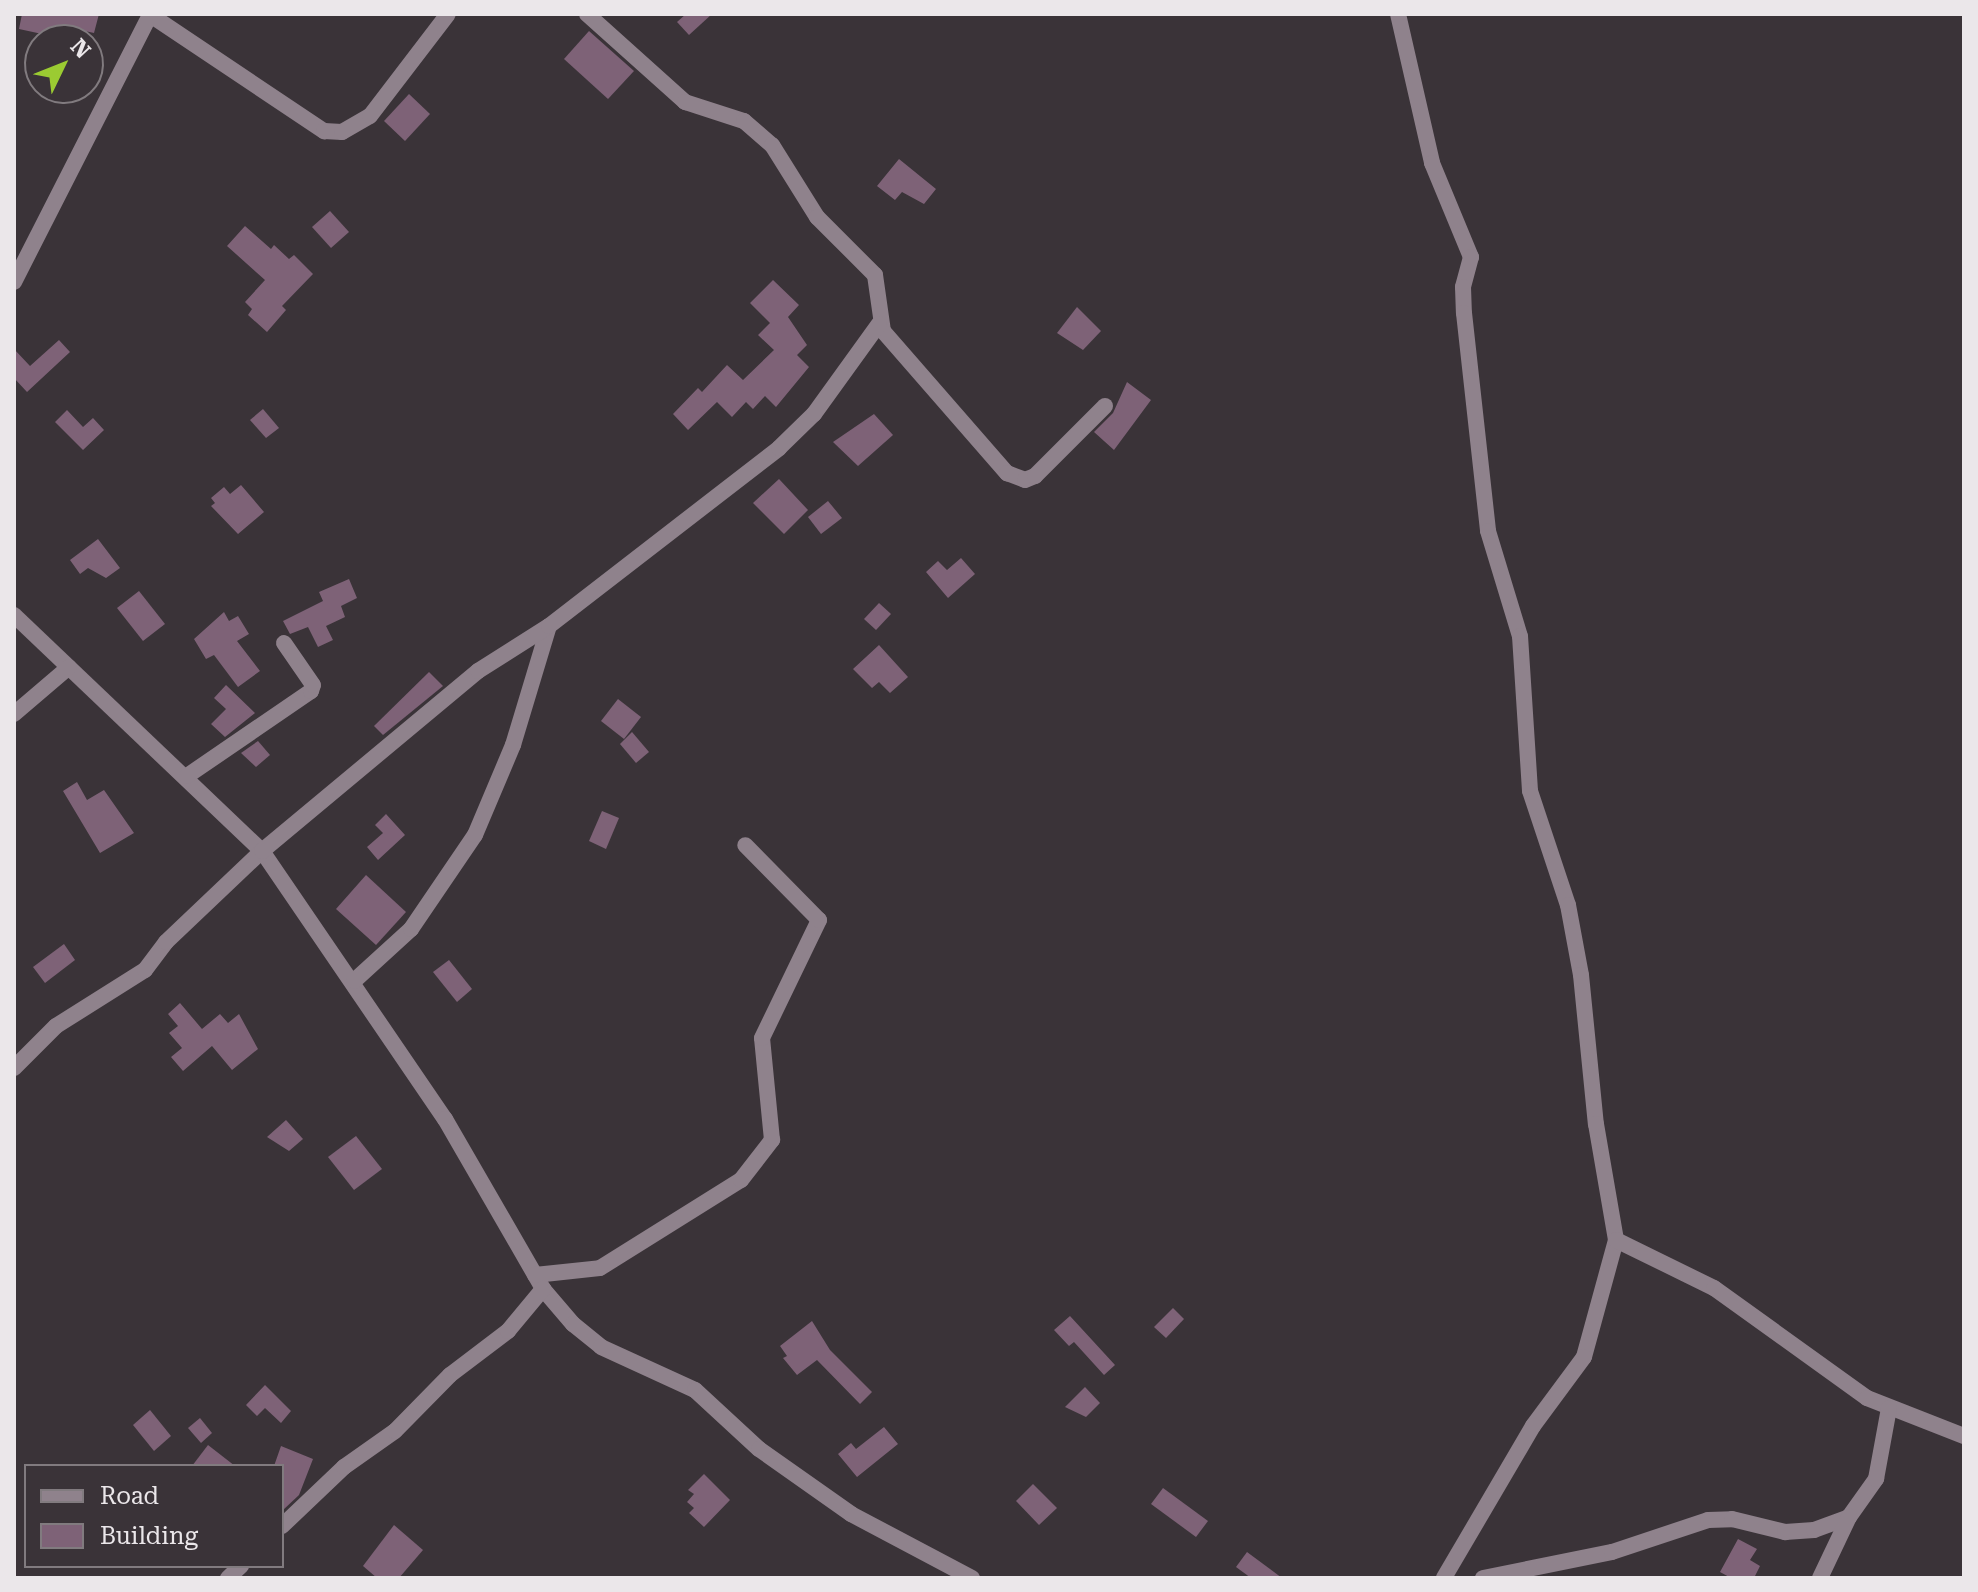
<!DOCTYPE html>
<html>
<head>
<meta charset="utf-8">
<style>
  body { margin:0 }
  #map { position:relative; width:1978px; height:1592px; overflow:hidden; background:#3a3338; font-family:"Roboto Serif",serif }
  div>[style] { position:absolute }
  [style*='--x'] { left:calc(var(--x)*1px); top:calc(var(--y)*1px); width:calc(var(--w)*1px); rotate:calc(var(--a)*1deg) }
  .building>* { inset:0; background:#7e6277 }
  .minor>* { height:16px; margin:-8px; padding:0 8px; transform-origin:8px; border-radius:8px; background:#8f828c }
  span { translate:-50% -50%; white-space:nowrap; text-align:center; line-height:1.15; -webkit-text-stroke:8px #3a3338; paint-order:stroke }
  .frame { position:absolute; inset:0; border:16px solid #ebe7ea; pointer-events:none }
  .legend { position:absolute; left:24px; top:1464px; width:260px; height:104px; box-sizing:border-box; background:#3a3338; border:2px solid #817b7f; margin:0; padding:10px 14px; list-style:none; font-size:24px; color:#ebe7ea }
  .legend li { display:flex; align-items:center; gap:16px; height:40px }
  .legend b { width:40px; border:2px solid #817b7f }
  .north { position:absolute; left:24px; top:24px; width:80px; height:80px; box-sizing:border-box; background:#3a3338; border:2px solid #817b7f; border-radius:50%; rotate:47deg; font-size:22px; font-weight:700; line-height:32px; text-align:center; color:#ebe7ea }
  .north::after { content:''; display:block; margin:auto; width:28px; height:36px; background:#9bcb32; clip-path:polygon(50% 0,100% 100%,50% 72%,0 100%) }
</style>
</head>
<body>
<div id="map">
  <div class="building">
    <i style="clip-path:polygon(22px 14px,99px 14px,94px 33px,58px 25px,56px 37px,19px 29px)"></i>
    <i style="clip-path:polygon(686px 14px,712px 14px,689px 35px,677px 22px)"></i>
    <i style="clip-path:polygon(589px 31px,634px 71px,608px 99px,564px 59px)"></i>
    <i style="clip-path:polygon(409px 94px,430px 114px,405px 141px,384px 121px)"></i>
    <i style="clip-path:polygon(899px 159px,936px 189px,924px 204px,902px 192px,895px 200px,877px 186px)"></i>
    <i style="clip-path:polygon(330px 211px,349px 232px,331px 248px,312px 227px)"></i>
    <i style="clip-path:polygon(245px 226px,271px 249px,274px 245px,289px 259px,294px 255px,313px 274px,282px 306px,286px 310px,267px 332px,248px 315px,252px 309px,245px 302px,265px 280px,227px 246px)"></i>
    <i style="clip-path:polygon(773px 280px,799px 305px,788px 317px,807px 345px,797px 355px,809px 367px,776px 407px,765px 396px,753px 409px,746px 402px,732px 417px,717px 402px,688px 430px,673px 414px,698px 388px,702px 392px,727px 365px,743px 380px,774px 350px,758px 335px,770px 323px,750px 303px)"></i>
    <i style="clip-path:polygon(1077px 307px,1101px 331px,1083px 350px,1057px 333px)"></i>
    <i style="clip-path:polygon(59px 340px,70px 352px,27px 392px,14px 378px,14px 349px,30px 366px)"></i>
    <i style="clip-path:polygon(1127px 382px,1151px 400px,1114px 450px,1094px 432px,1113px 413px)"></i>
    <i style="clip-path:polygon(263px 409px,279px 428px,266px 438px,250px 420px)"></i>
    <i style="clip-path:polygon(67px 410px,83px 427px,93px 418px,104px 430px,83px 450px,55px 422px)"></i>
    <i style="clip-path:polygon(874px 414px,893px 435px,858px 466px,833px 442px)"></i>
    <i style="clip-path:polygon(779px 479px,808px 510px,784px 534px,753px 503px)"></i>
    <i style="clip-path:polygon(241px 485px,264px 512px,238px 534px,211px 506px,215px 503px,211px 498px,224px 487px,230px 494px)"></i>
    <i style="clip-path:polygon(828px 501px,842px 518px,821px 534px,808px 517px)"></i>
    <i style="clip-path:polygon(98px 539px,120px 568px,106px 578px,88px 568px,80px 574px,70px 560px)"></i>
    <i style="clip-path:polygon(961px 558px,975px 574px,948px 598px,926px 572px,938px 561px,947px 570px)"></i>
    <i style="clip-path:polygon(349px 579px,357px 598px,341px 606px,345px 617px,326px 626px,333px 640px,318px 647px,308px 627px,290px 634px,283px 621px,323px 601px,319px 592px)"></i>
    <i style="clip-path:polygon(139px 591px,165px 624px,143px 641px,117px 608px)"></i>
    <i style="clip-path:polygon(879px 603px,891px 614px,876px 630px,864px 619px)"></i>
    <i style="clip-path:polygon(224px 612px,229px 621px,238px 616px,249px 634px,237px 641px,260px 671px,238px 687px,214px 655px,206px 659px,194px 639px)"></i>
    <i style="clip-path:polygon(879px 645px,908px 677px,890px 693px,879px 682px,872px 688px,853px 669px)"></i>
    <i style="clip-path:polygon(429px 672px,443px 686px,383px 735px,374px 726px)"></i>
    <i style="clip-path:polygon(226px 685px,255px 713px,225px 737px,211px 724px,226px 709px,214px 698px)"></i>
    <i style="clip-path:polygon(618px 699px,641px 717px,624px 739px,601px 721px)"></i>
    <i style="clip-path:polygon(632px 732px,649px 752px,636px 763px,620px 744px)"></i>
    <i style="clip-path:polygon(258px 741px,270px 755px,256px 767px,241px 753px)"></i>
    <i style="clip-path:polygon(77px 782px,87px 800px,104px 790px,134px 833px,100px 853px,63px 791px)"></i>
    <i style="clip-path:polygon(602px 811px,619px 818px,606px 849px,589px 841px)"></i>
    <i style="clip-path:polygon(386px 814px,405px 835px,378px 860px,367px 847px,383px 833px,375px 825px)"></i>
    <i style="clip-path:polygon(366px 875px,406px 912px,376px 945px,336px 909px)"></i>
    <i style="clip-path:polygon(64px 944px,75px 960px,45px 983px,33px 967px)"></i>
    <i style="clip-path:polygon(449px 960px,472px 989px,457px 1002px,433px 972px)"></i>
    <i style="clip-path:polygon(180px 1003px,202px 1029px,220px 1014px,228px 1023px,239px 1014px,258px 1049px,232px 1070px,212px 1046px,183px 1071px,171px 1057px,182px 1048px,169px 1033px,178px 1026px,168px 1014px)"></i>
    <i style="clip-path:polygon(286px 1120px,303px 1139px,289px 1151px,267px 1137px)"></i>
    <i style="clip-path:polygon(356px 1136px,382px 1169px,354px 1190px,328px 1157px)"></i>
    <i style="clip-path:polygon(1173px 1308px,1184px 1319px,1166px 1338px,1154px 1327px)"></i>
    <i style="clip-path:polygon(1070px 1316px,1115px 1365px,1104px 1375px,1074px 1342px,1069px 1346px,1054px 1330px)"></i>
    <i style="clip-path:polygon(812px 1321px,830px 1350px,872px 1392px,860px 1404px,817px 1360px,797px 1375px,783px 1358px,787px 1356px,780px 1346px)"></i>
    <i style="clip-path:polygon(265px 1385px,291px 1411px,281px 1423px,265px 1408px,257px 1416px,246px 1405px)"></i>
    <i style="clip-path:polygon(1085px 1387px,1100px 1403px,1086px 1417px,1065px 1407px)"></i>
    <i style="clip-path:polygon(150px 1410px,171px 1436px,154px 1451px,133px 1425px)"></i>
    <i style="clip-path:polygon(200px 1418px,212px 1433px,201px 1443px,188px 1428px)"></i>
    <i style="clip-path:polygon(884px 1427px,898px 1444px,857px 1477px,838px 1454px,851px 1443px,856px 1449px)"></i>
    <i style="clip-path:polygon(208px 1445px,235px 1466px,192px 1466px)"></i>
    <i style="clip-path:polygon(281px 1446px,313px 1459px,299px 1495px,282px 1511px,282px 1466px,274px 1466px)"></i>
    <i style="clip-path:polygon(704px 1474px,730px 1500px,704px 1527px,689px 1513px,694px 1508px,687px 1502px,694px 1494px,688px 1490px)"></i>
    <i style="clip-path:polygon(1033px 1484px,1057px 1508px,1039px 1525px,1016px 1501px)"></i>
    <i style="clip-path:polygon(1163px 1488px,1208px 1521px,1196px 1537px,1151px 1504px)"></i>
    <i style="clip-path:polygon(394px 1525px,423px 1550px,399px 1578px,377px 1578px,363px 1566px)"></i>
    <i style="clip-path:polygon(1738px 1539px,1757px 1549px,1750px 1560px,1760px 1566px,1754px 1578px,1731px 1578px,1720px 1572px)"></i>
    <i style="clip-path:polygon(1247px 1552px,1282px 1578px,1251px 1578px,1236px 1567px)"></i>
  </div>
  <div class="minor">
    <i style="--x:149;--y:14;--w:211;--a:33.8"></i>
    <i style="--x:324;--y:131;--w:18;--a:3"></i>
    <i style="--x:342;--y:132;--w:32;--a:-30"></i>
    <i style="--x:370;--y:116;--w:128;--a:-52.6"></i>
    <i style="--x:587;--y:14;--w:132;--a:41.9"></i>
    <i style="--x:685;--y:102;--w:62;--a:17.9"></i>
    <i style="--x:744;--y:121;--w:37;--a:41"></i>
    <i style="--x:772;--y:145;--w:85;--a:58"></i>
    <i style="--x:817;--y:217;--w:82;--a:45"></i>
    <i style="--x:875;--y:275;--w:57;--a:81.9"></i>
    <i style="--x:883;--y:331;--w:189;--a:48.9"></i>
    <i style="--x:1007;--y:473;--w:19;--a:21"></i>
    <i style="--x:1025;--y:480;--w:11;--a:-22"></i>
    <i style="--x:1035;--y:476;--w:99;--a:-45"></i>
    <i style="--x:1398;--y:14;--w:153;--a:77.1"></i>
    <i style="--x:1432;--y:163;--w:102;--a:67.5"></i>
    <i style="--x:1471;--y:257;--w:31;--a:105"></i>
    <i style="--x:1463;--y:287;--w:26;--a:88"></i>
    <i style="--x:1464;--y:313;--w:219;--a:83.7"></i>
    <i style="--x:1488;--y:531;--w:110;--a:73.1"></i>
    <i style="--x:1520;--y:636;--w:155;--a:86.3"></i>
    <i style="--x:1530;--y:791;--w:120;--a:71.6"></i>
    <i style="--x:1568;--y:905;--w:71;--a:79.5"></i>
    <i style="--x:1581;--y:975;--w:150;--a:84.3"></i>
    <i style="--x:1596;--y:1124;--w:118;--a:80.2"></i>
    <i style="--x:1616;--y:1240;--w:121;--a:105.3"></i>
    <i style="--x:1584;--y:1357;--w:86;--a:126.5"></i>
    <i style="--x:1533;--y:1426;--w:176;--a:120.4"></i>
    <i style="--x:14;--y:282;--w:300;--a:-63"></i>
    <i style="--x:14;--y:615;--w:342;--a:43.6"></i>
    <i style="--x:262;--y:851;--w:325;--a:55.7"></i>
    <i style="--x:445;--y:1119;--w:196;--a:60"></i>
    <i style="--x:543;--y:1289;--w:46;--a:49.4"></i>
    <i style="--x:573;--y:1324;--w:36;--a:39"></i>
    <i style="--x:601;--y:1347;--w:103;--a:24.6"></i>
    <i style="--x:695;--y:1390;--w:87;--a:42.7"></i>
    <i style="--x:759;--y:1449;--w:113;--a:35.2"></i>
    <i style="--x:851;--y:1514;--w:137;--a:27.9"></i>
    <i style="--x:14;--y:714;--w:72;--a:-40.5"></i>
    <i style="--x:187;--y:776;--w:150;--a:-34.4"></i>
    <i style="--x:311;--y:691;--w:6;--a:-72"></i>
    <i style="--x:313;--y:685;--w:51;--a:-124.6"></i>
    <i style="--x:354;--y:981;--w:77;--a:-42.4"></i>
    <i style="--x:411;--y:929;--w:114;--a:-55.8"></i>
    <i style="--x:475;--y:835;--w:98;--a:-67.1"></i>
    <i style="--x:513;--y:745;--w:124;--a:-73.2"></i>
    <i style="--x:14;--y:1068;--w:59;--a:-45"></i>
    <i style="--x:56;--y:1026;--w:105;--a:-32.2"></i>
    <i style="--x:145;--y:970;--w:35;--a:-53"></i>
    <i style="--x:166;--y:942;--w:132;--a:-43.5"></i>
    <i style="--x:262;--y:851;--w:281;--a:-39.8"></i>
    <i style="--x:478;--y:671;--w:84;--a:-32.4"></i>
    <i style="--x:549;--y:626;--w:291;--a:-37.7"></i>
    <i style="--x:779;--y:448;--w:49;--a:-44.2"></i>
    <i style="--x:814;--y:414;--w:111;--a:-54.2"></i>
    <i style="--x:1616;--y:1240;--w:109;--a:26.1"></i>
    <i style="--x:1714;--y:1288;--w:188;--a:35.7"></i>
    <i style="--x:1867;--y:1398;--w:104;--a:21.4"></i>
    <i style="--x:535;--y:1275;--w:65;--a:-6.1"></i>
    <i style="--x:600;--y:1268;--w:166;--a:-32"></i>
    <i style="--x:741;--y:1180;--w:51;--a:-52.2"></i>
    <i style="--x:772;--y:1140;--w:102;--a:-95.6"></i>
    <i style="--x:762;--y:1038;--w:131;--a:-64.2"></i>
    <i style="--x:819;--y:920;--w:105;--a:-134.6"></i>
    <i style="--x:282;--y:1526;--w:86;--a:-43.6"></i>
    <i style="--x:344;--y:1467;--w:62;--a:-35.2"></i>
    <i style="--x:395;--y:1431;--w:78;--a:-45.5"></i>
    <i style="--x:450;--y:1375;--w:73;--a:-37.2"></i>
    <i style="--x:508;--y:1331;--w:55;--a:-50.2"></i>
    <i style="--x:228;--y:1578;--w:18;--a:-43"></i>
    <i style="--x:1483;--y:1578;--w:132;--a:-11.4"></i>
    <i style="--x:1612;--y:1552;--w:101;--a:-18.4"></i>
    <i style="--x:1708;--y:1520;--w:24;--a:-2"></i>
    <i style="--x:1732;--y:1519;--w:55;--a:13.8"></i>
    <i style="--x:1785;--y:1532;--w:29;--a:-4"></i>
    <i style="--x:1814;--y:1530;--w:37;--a:-20"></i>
    <i style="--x:1849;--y:1517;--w:47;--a:-54.6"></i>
    <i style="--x:1876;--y:1479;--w:72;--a:-79.6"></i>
    <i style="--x:1820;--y:1578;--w:68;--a:-64.6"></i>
  </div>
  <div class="frame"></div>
  <ul class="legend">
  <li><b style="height:10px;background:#8f828c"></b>Road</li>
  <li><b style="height:22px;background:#7e6277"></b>Building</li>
  </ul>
  <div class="north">N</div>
</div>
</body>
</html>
